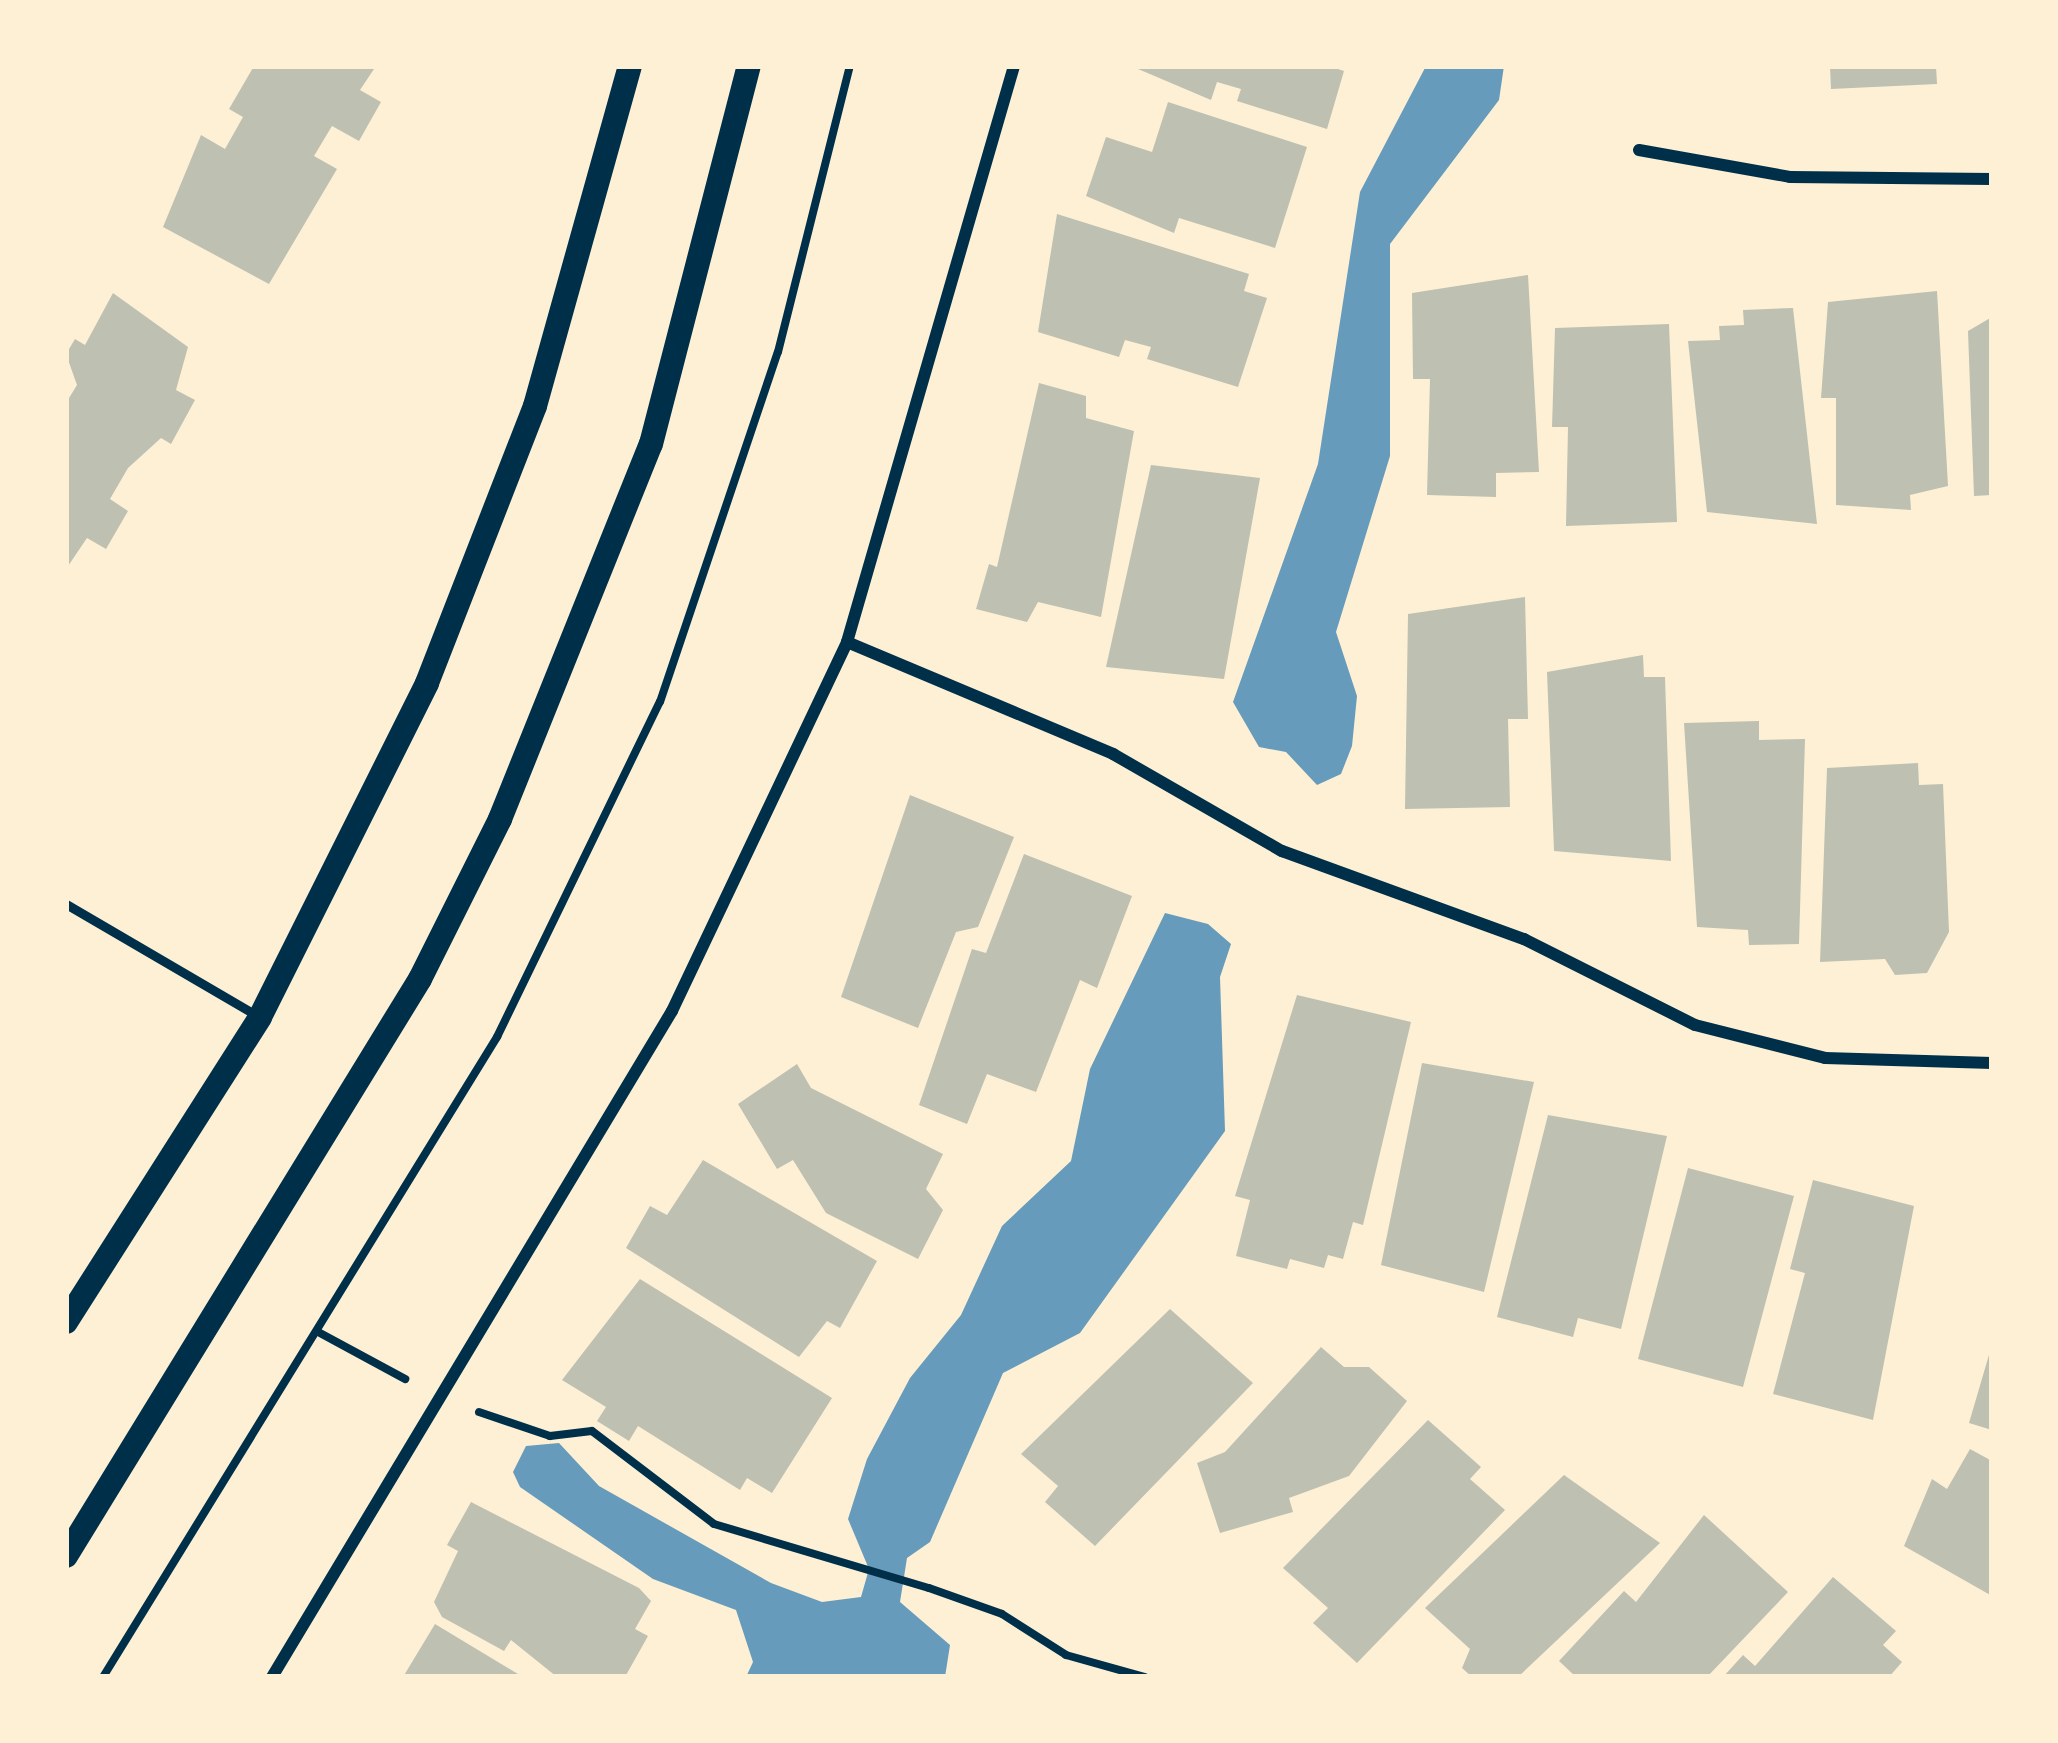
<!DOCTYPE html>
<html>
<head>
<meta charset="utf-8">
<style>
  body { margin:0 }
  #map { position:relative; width:2058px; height:1743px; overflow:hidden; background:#fdf0d5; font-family:"Exo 2",sans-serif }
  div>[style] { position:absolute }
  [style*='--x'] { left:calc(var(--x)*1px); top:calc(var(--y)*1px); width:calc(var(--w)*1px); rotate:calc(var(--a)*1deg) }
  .water>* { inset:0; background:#669bbc }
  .building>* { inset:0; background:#bec0b2 }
  .path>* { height:8px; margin:-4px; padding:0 4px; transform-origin:4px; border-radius:4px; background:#003049 }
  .service>* { height:9px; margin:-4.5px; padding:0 4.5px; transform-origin:4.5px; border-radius:4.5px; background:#003049 }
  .minor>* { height:12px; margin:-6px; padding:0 6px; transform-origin:6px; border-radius:6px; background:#003049 }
  .secondary>* { height:24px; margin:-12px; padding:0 12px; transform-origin:12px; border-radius:12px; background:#003049 }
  span { translate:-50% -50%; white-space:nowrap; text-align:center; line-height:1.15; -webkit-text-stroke:9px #fdf0d5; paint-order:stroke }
  .frame { position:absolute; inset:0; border:69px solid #fdf0d5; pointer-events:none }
</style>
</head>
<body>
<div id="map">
  <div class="water">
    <i style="clip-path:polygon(1426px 66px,1504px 66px,1499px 100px,1390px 244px,1390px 456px,1336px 632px,1357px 696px,1352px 746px,1341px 774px,1317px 785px,1286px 752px,1259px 747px,1233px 702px,1318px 464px,1360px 192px)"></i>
    <i style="clip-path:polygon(1165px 913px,1208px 924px,1231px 944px,1220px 977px,1225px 1131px,1080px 1333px,1003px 1373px,930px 1542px,907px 1558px,900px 1602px,950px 1645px,945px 1677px,746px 1677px,753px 1662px,736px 1610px,653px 1579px,520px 1487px,513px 1472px,526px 1446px,559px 1443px,599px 1486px,771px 1583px,822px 1602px,861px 1597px,869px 1569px,848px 1519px,867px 1459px,910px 1378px,961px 1315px,1002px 1226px,1071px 1161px,1090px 1069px)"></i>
  </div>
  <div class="building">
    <i style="clip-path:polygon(254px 66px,376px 66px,360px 90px,381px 102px,359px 141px,332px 126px,314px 156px,337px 169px,269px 284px,163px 227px,201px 135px,225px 149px,243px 117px,229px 109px)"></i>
    <i style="clip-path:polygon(1131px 66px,1329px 66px,1344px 71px,1327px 129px,1237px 101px,1241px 89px,1217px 82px,1211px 100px)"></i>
    <i style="clip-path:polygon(1830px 66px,1936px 66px,1937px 84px,1831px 89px)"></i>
    <i style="clip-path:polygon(1168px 102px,1307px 147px,1275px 248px,1179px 218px,1174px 233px,1086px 196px,1106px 137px,1152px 152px)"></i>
    <i style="clip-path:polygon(1057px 214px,1249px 274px,1244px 291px,1267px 298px,1238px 387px,1147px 359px,1151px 347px,1125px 340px,1119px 357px,1038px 332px)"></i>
    <i style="clip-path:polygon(1528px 275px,1539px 472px,1496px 473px,1496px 497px,1427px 495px,1430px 379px,1413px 379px,1412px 293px)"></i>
    <i style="clip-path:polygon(1937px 291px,1948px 486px,1910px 495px,1911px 510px,1836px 505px,1836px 398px,1821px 398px,1828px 302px)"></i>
    <i style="clip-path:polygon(113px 293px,188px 347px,176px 390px,195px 400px,171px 444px,161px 438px,128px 468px,110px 499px,128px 511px,106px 549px,87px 538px,66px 569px,66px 403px,77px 385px,66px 354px,75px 339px,85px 345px)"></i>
    <i style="clip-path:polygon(1793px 308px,1817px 524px,1707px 512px,1688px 341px,1720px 340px,1719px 326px,1744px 325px,1743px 310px)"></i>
    <i style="clip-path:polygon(1992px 317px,1992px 495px,1974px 496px,1968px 331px)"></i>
    <i style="clip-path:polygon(1669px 324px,1677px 522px,1566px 526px,1568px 427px,1552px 427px,1555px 328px)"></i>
    <i style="clip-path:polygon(1039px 383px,1086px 396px,1086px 418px,1134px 431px,1101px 617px,1038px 602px,1027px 622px,976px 609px,989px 564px,997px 567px)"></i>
    <i style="clip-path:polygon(1151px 465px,1260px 478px,1224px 679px,1106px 667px)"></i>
    <i style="clip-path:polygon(1525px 597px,1528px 719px,1508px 719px,1510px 807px,1405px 809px,1408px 614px)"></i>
    <i style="clip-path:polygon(1643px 655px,1644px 677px,1665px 677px,1671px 861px,1554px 851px,1547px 672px)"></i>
    <i style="clip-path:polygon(1759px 721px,1759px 740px,1805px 739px,1799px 944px,1749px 945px,1748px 930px,1697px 927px,1684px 723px)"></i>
    <i style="clip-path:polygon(1918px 763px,1919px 785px,1943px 784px,1949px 932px,1927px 973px,1895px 975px,1885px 959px,1820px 962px,1827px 768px)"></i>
    <i style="clip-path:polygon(910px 795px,1014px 837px,978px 927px,956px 932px,918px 1028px,841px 997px)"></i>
    <i style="clip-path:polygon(1024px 854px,1132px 896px,1097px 988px,1080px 980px,1036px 1092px,987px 1074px,967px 1124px,919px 1105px,972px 949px,986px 953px)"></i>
    <i style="clip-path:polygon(1297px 995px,1411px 1022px,1363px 1225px,1353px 1222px,1343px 1259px,1328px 1255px,1324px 1268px,1290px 1259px,1287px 1269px,1236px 1256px,1250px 1200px,1235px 1196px)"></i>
    <i style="clip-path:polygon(1422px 1063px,1534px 1082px,1484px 1292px,1381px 1265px)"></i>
    <i style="clip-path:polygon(797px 1064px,811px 1088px,943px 1154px,926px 1189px,943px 1210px,918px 1259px,826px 1213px,793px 1160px,777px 1169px,738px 1104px)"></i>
    <i style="clip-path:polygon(1548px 1115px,1667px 1136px,1621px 1329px,1578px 1318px,1573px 1337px,1497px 1317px)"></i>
    <i style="clip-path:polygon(703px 1160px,877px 1261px,840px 1328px,827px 1321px,799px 1357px,626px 1248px,650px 1206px,667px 1215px)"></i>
    <i style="clip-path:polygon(1688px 1168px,1794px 1196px,1743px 1387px,1638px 1359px)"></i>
    <i style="clip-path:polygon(1813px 1180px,1914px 1206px,1873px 1420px,1773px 1394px,1805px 1273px,1790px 1269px)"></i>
    <i style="clip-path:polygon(640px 1279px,832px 1398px,772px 1493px,747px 1478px,740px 1490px,638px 1426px,629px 1441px,597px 1421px,606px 1407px,562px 1380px)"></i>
    <i style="clip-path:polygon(1170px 1309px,1253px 1383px,1095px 1546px,1045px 1502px,1058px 1486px,1021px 1454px)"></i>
    <i style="clip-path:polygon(1321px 1347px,1344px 1367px,1369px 1367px,1407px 1401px,1349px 1476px,1289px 1498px,1293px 1512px,1220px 1533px,1197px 1463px,1225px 1452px)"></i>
    <i style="clip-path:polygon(1991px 1348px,1992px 1348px,1992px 1430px,1969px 1423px)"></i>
    <i style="clip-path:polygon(1428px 1420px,1481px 1467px,1470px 1479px,1505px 1510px,1357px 1663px,1313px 1623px,1328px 1608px,1283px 1568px)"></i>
    <i style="clip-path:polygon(1970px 1449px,1992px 1461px,1992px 1596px,1904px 1546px,1932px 1479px,1947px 1489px)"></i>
    <i style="clip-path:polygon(1564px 1475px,1660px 1543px,1518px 1677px,1472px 1677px,1462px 1668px,1470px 1649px,1425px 1608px)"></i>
    <i style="clip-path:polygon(471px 1502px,639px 1588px,651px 1601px,635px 1629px,648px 1636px,625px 1677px,557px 1677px,511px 1640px,504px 1651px,442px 1617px,434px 1602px,458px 1551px,447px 1545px)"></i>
    <i style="clip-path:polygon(1704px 1515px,1788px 1592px,1707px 1677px,1576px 1677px,1559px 1661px,1624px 1591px,1636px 1602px)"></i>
    <i style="clip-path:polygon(1833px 1577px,1896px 1631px,1883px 1645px,1902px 1662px,1889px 1677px,1723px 1677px,1743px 1655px,1755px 1666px)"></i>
    <i style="clip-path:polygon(435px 1624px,523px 1677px,403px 1677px)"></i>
  </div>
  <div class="path">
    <i style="--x:320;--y:1333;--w:97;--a:28.4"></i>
    <i style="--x:479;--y:1412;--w:75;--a:18.7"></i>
    <i style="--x:550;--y:1436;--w:42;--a:-6.8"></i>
    <i style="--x:592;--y:1431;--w:153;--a:37.3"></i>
    <i style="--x:714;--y:1524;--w:224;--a:16.6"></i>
    <i style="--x:929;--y:1588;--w:77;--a:19.6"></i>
    <i style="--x:1002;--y:1614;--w:76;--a:32.6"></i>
    <i style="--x:1066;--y:1655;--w:82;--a:15.6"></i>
    <i style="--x:103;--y:1677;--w:752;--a:-58.38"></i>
    <i style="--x:497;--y:1037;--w:373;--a:-64.1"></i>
    <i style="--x:660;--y:702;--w:369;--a:-71.4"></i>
    <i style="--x:778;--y:352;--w:295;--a:-75.9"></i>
  </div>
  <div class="service">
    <i style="--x:66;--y:904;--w:222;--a:30.3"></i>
  </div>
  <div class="minor">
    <i style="--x:1639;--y:150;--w:153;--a:10.1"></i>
    <i style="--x:1790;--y:177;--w:202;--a:0.6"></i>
    <i style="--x:847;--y:642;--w:289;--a:22.8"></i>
    <i style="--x:1113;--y:754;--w:195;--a:29.9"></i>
    <i style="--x:1282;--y:851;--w:258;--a:20"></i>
    <i style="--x:1524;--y:939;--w:191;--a:26.7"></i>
    <i style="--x:1695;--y:1025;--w:134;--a:14.2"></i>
    <i style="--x:1825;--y:1058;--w:167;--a:1.7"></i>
    <i style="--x:272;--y:1677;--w:777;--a:-59.01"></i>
    <i style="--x:672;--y:1011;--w:408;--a:-64.6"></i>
    <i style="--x:847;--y:642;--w:600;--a:-73.83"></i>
  </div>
  <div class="secondary">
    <i style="--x:66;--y:1322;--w:361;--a:-57.5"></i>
    <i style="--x:260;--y:1017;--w:373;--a:-63.4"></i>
    <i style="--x:427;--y:683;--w:297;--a:-68.7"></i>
    <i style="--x:535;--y:406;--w:353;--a:-74.4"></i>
    <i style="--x:66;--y:1556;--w:677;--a:-58.47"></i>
    <i style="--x:420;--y:979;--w:179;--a:-63.4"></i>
    <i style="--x:500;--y:819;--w:404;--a:-68.1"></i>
    <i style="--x:651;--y:444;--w:390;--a:-75.5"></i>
  </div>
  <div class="frame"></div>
</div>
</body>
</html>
